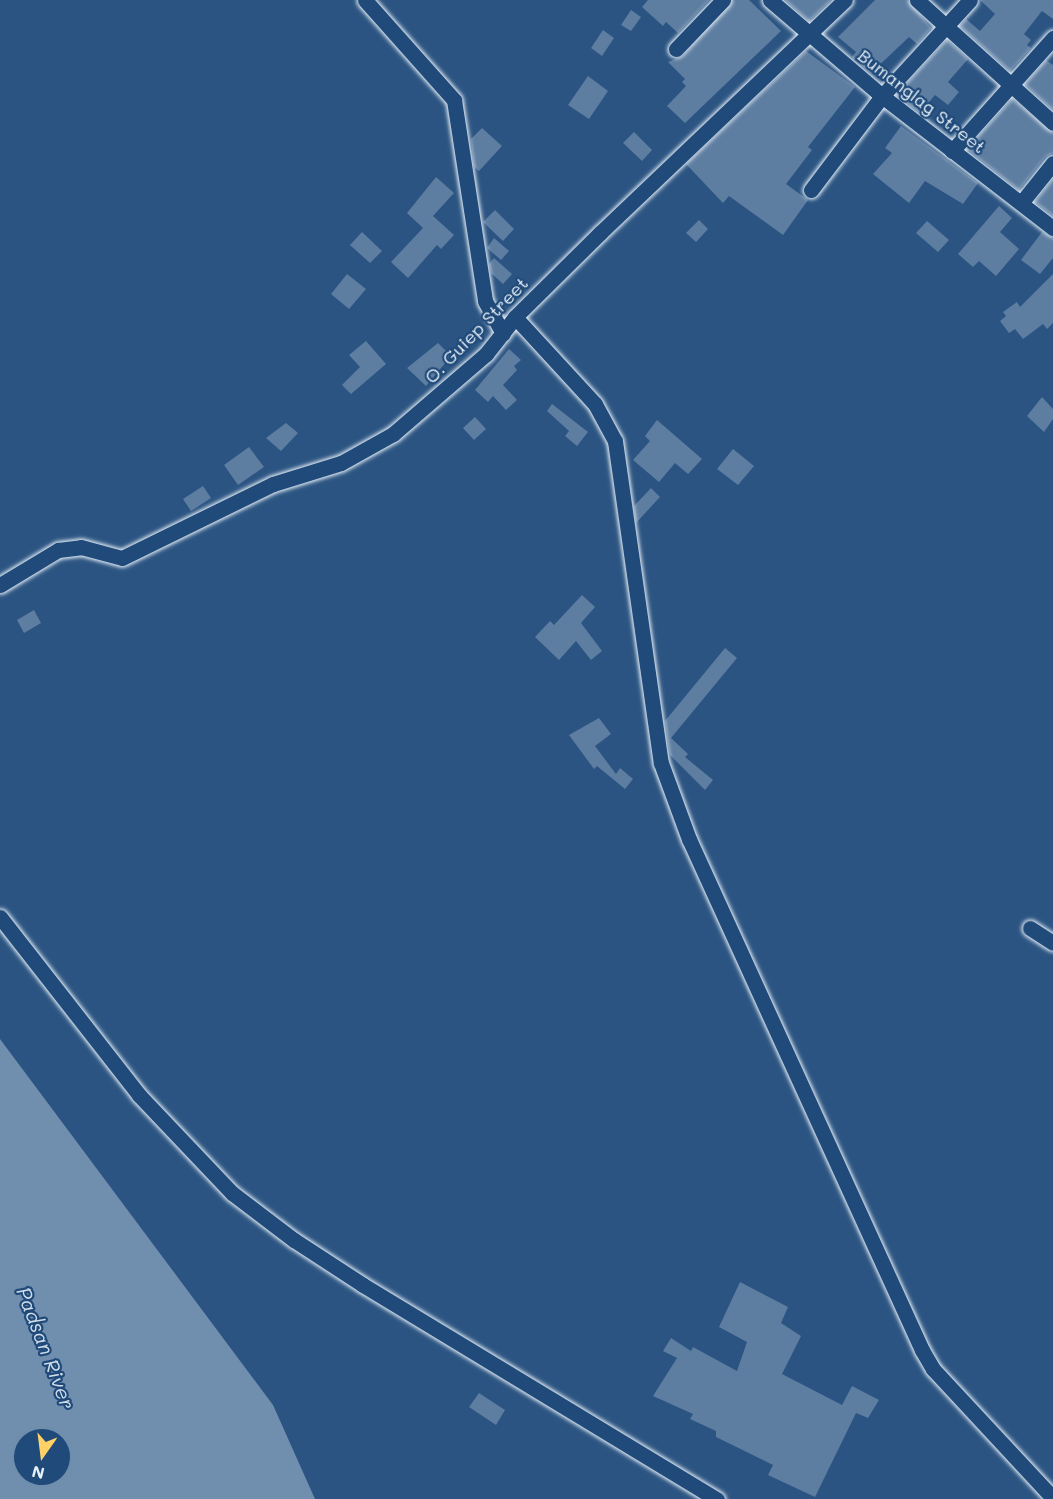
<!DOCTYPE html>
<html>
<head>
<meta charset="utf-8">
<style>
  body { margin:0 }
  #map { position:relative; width:1053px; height:1499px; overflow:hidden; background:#2b5482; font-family:Mali,sans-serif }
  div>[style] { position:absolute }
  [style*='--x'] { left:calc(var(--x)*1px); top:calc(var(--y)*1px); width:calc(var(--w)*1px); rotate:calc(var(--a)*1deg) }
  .water>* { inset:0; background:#708ead }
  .building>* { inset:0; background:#5d7da1 }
  .roads { filter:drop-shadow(0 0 2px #e8f1f8) drop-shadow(0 0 2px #e8f1f8) }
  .minor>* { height:15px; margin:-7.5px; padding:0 7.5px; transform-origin:7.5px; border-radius:7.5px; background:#1f4a7a }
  span { translate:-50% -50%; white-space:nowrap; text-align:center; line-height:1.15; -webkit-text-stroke:4.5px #1f4a7a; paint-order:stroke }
  .street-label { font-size:18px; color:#e8f1f8 }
  .water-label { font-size:20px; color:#d0dde9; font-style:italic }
  .north { position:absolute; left:12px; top:1427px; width:60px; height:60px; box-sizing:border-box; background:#1f4a7a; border:2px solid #6f8dac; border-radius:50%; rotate:194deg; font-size:16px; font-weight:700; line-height:24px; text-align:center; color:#e8f1f8 }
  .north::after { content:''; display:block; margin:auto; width:21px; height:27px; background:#ffd166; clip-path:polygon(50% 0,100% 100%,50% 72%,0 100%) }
</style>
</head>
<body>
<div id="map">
  <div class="water">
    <i style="clip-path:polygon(evenodd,0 1039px,273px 1405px,315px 1499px,0 1499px,0 1039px,24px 1439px,60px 1439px,60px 1475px,24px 1475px,24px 1439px)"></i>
  </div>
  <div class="building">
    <i style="clip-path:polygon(648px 0,709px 0,678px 33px,666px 22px,663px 26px,642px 7px)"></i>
    <i style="clip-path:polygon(732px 0,749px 0,781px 31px,685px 123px,667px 106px,686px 86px,682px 82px,685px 79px,668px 62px,683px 56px)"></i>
    <i style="clip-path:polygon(785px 0,831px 0,809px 21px)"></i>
    <i style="clip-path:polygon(875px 0,908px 0,931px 28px,917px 44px,909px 37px,871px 73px,852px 57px,856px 52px,838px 37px)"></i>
    <i style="clip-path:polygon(980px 0,1053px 0,1053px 19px,1042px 11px,1024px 34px,1031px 40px,1027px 45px,1031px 48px,1010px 71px,960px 26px,966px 19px,980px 31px,995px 14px)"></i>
    <i style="clip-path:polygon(631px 10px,641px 17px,631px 31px,621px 25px)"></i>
    <i style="clip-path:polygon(603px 30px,614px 38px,602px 56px,591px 48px)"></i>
    <i style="clip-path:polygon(947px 40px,968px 59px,948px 82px,959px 92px,948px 105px,935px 95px,920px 113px,896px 95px)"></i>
    <i style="clip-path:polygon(806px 51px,855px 87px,808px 147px,812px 150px,786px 184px,808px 200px,783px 235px,729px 196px,723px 203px,686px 164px)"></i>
    <i style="clip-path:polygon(1046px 60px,1053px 65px,1053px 110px,1025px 84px)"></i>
    <i style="clip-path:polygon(588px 76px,608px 91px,589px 119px,568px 105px)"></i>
    <i style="clip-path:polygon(1012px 99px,1053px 133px,1053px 153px,1045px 157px,1019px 190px,967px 149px)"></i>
    <i style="clip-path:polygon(901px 126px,978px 183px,963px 204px,925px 181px,909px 203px,873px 174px,892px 153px,885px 148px)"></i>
    <i style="clip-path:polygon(482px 128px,502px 146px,479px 171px,474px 167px,471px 139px)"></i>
    <i style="clip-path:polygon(634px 132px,652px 150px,642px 161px,623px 143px)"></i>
    <i style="clip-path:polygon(436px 177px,454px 193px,433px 216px,454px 235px,441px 249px,437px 245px,408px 278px,391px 262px,423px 228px,407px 213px)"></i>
    <i style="clip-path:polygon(1053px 179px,1053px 216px,1035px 202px)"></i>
    <i style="clip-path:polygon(999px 206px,1012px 218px,1000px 232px,1019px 249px,996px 276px,979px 261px,973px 267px,958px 254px)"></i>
    <i style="clip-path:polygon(495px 210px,514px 229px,503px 241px,483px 222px)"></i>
    <i style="clip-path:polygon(699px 220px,708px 229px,696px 242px,686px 233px)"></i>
    <i style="clip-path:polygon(927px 221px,949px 240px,938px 252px,916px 233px)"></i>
    <i style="clip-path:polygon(362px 232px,382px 251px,370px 263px,350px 245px)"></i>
    <i style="clip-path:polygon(1042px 232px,1053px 238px,1053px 258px,1040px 274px,1021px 260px)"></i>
    <i style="clip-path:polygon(494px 238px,509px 251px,501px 260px,487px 248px)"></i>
    <i style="clip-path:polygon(494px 258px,512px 274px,503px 284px,491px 273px,489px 264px)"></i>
    <i style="clip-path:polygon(347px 274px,366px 289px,349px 309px,331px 294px)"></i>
    <i style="clip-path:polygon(1053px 274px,1053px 323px,1047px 329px,1043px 324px,1023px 339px,1015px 329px,1009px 333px,1000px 321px,1006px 316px,1003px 312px,1017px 302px,1020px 307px)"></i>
    <i style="clip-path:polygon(366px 341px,386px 364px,351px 394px,342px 385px,360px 367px,349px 355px)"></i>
    <i style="clip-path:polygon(438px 343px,451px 356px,426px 386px,407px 368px)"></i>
    <i style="clip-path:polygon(509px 349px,521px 360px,514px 366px,517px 370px,503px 385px,517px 400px,506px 410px,493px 396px,488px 402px,475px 390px)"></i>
    <i style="clip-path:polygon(1042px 397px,1053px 409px,1053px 419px,1044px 432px,1027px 416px)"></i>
    <i style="clip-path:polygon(552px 404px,588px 432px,577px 446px,565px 436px,569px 431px,547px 411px)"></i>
    <i style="clip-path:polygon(475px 417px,486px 429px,474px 440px,463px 428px)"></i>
    <i style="clip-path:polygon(657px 420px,702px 459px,688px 474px,675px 463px,659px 482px,633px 460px,650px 441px,645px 436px)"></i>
    <i style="clip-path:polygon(286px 423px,298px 433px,281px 451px,266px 438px)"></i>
    <i style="clip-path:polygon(249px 447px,264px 467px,238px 485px,224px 465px)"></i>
    <i style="clip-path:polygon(733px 449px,754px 466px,738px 485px,717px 469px)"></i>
    <i style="clip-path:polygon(203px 486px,211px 498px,191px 511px,183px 499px)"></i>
    <i style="clip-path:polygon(651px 488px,660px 497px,636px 523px,634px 506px)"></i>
    <i style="clip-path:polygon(582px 595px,595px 607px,581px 623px,602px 651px,591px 660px,576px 641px,559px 660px,535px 637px,550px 621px,554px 625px)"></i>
    <i style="clip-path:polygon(34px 610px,41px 623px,24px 633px,17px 620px)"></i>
    <i style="clip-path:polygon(725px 648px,737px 658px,671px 738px,688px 754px,685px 757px,713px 780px,705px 790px,670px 755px,665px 721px)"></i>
    <i style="clip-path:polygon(599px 718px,611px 734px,595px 746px,616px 774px,620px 768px,633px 779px,625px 789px,597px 766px,594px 769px,569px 735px)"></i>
    <i style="clip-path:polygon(740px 1282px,788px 1307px,781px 1323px,801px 1336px,782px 1374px,842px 1405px,852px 1386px,879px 1400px,868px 1418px,856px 1413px,815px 1497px,768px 1475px,773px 1465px,716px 1437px,716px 1431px,690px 1419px,693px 1414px,653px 1396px,677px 1358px,663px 1351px,671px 1338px,691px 1351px,693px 1347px,737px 1371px,747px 1342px,719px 1327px)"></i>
    <i style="clip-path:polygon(479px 1393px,505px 1410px,496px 1425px,469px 1407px)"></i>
  </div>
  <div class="roads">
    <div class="minor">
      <i style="--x:365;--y:0;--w:134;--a:48.3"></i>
      <i style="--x:454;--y:100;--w:203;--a:81.2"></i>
      <i style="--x:485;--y:301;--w:37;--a:61"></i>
      <i style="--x:770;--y:0;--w:148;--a:40.6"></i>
      <i style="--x:882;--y:96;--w:216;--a:37.7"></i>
      <i style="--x:917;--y:0;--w:183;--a:42.1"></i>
      <i style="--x:676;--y:49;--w:68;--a:-46.2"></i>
      <i style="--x:952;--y:151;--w:152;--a:-48.2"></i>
      <i style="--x:811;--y:190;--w:118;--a:-52.9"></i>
      <i style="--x:882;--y:96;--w:130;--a:-47.5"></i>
      <i style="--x:1021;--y:203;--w:51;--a:-51.3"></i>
      <i style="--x:515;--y:317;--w:118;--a:47.4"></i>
      <i style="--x:595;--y:404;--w:42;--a:61.6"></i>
      <i style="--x:615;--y:441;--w:325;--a:81.9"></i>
      <i style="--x:661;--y:763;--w:81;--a:69.8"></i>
      <i style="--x:689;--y:839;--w:562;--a:65.49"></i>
      <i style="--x:922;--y:1350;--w:22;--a:60"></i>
      <i style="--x:933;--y:1369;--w:176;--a:47.1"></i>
      <i style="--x:0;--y:585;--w:68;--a:-31.1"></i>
      <i style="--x:58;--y:550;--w:23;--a:-7"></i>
      <i style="--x:81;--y:547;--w:42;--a:15"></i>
      <i style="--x:122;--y:558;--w:168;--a:-26.1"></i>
      <i style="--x:273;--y:484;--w:71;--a:-17.2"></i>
      <i style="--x:341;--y:463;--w:60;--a:-29.1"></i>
      <i style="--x:393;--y:434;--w:123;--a:-40.7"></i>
      <i style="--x:486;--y:354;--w:47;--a:-51.9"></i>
      <i style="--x:515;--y:317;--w:120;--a:-44.7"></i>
      <i style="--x:600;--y:233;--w:338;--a:-43.6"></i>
      <i style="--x:0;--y:917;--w:226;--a:52"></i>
      <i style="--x:139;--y:1095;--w:135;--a:46.5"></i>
      <i style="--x:232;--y:1193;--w:78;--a:37.2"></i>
      <i style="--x:294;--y:1240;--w:82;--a:33.1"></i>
      <i style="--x:363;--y:1285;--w:414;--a:31.2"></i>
      <i style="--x:1030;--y:928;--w:27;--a:33"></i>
    </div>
  </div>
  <div class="street-label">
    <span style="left:922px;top:101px;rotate:38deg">Bumanglag Street</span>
    <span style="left:476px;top:330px;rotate:-46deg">O. Guiep Street</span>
  </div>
  <div class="water-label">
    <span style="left:46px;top:1348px;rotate:69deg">Padsan River</span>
  </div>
  <div class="north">N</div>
</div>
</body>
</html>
